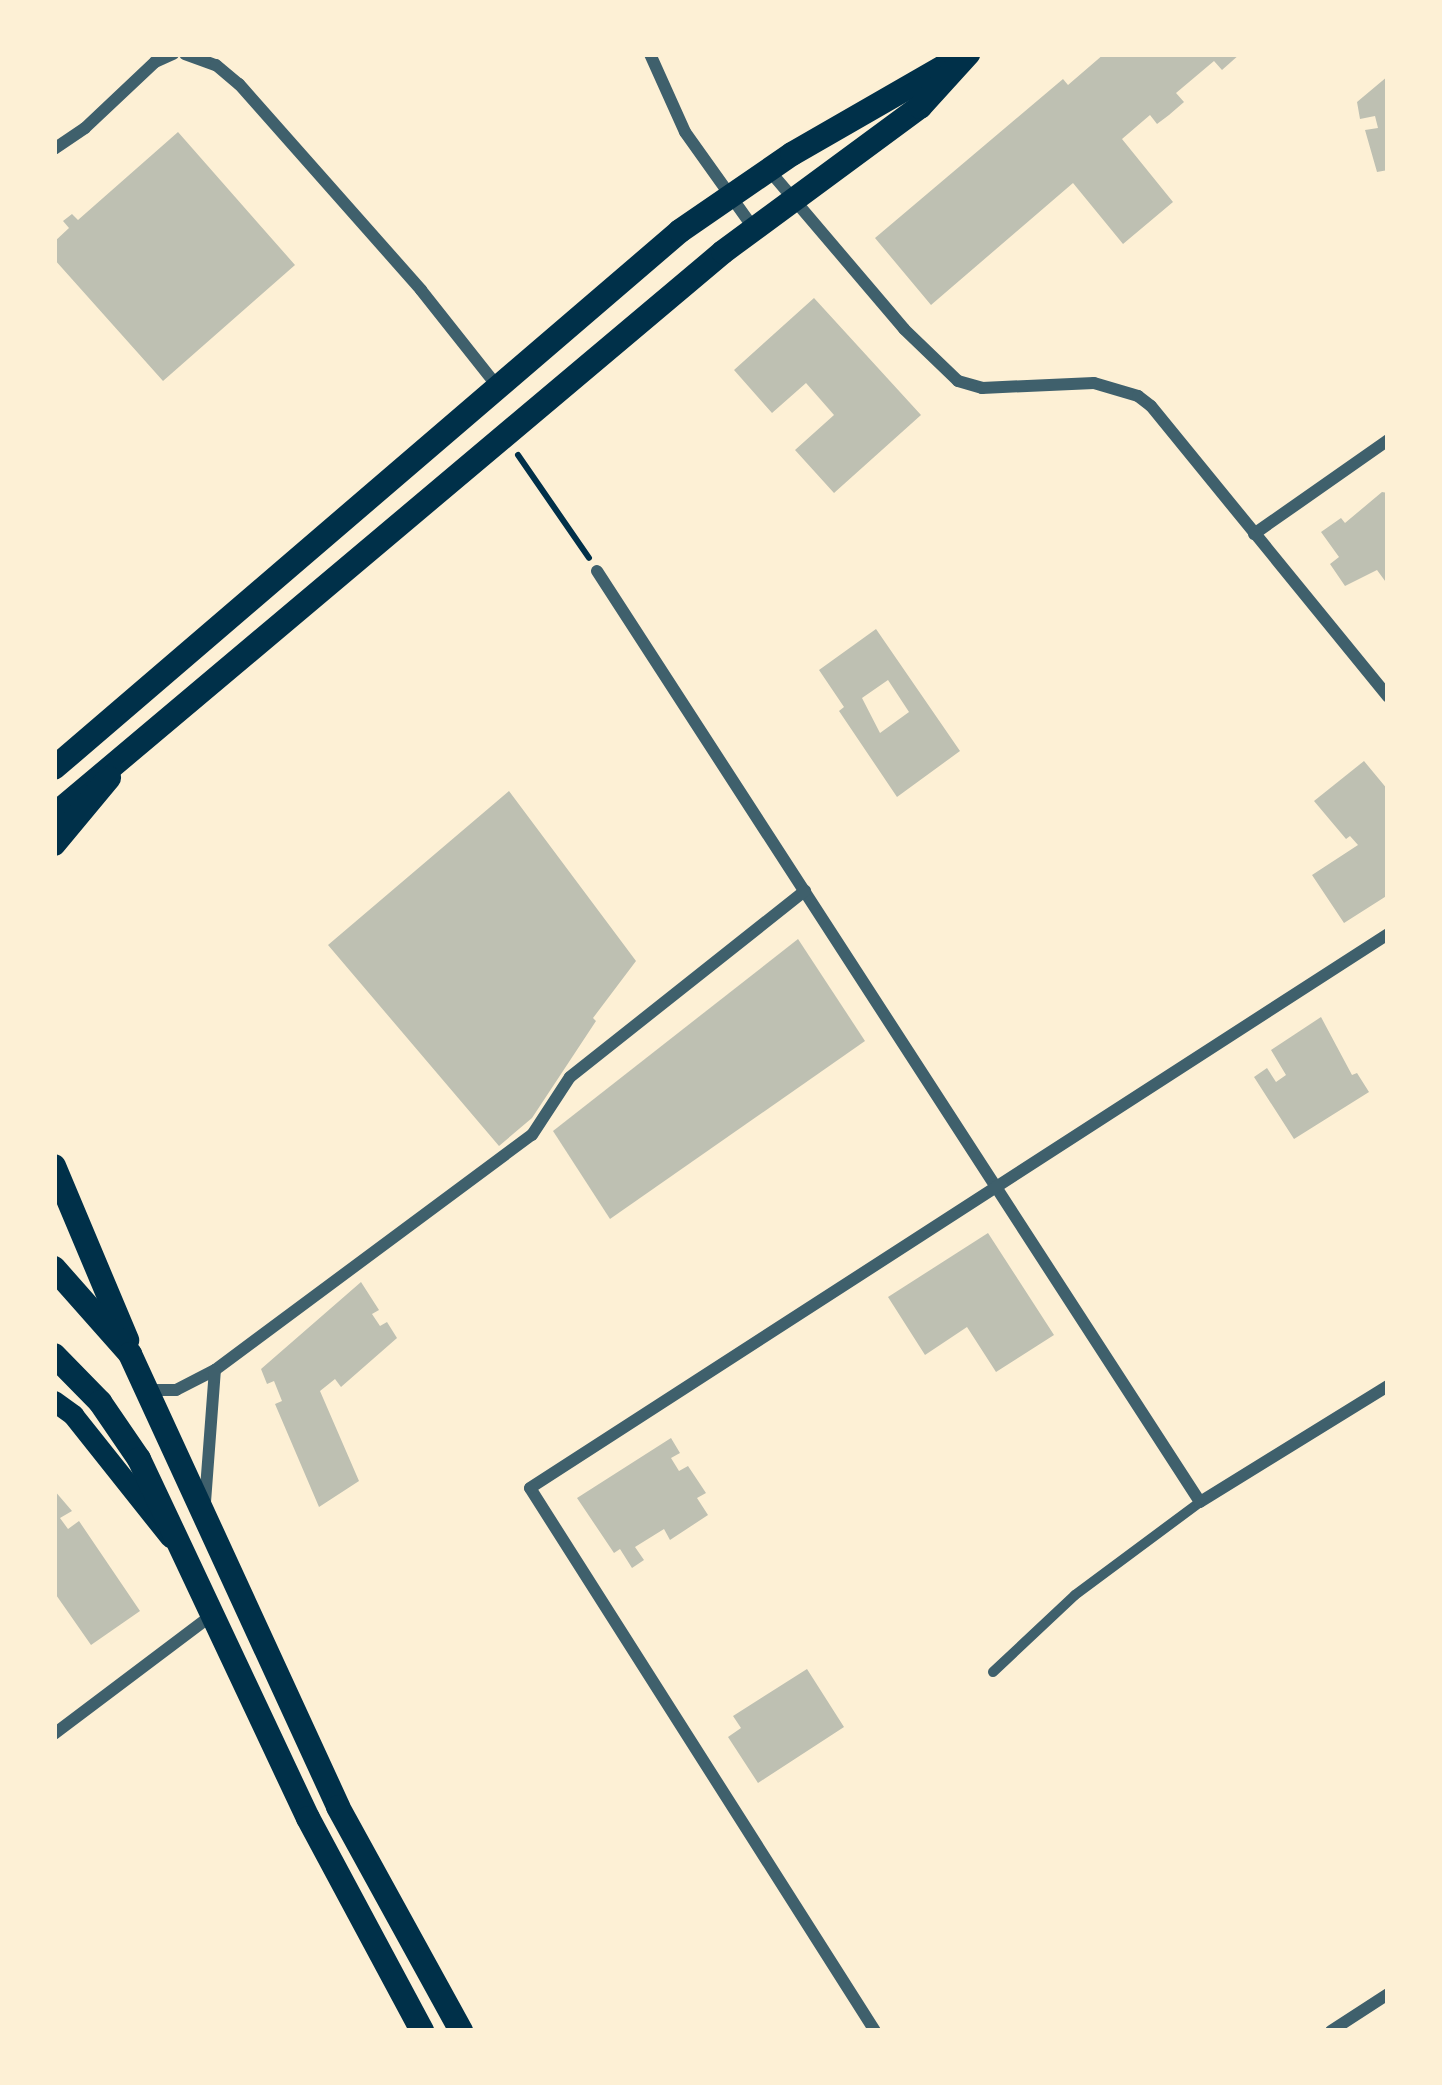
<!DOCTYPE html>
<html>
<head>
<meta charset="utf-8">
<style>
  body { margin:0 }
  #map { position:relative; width:1442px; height:2085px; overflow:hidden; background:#fdf0d5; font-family:"PT Sans",sans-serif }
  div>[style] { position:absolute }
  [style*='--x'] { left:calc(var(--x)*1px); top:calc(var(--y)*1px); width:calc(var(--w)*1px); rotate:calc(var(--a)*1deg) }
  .building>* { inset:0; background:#bec0b2 }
  .path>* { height:6px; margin:-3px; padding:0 3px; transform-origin:3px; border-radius:3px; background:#003049 }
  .pedestrian>* { height:10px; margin:-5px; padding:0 5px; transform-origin:5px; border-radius:5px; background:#3f606c }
  .minor>* { height:12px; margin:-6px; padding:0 6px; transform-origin:6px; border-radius:6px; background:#3f606c }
  .secondary>* { height:21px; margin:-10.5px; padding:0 10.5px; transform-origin:10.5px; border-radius:10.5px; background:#003049 }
  .primary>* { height:24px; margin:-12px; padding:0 12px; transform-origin:12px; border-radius:12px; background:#003049 }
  span { translate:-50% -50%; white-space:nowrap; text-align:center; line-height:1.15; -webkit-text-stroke:9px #fdf0d5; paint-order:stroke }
  .frame { position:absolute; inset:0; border:57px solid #fdf0d5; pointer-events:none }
</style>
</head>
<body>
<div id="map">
  <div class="building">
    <i style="clip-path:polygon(1104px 54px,1240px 54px,1222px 70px,1214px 61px,1176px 93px,1184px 102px,1169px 115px,1157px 124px,1150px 115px,1122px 139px,1173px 202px,1123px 244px,1073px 183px,931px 305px,875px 238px,1063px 79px,1068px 85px)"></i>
    <i style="clip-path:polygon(1388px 76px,1388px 170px,1377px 172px,1365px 130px,1378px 128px,1375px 116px,1360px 119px,1357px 102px)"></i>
    <i style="clip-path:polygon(178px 132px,295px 265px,163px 381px,54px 259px,54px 242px,69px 228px,63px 221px,72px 214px,78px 220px)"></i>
    <i style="clip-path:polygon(814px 298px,921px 415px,834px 493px,795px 450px,834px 415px,806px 383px,772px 413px,734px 370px)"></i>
    <i style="clip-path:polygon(1382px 492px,1388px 493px,1388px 585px,1377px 570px,1345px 586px,1330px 564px,1339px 557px,1321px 532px,1341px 518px,1345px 523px)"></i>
    <i style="clip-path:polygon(evenodd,876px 629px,960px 751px,897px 797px,839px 711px,844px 707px,819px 670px,876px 629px,888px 680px,909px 712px,880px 733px,862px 698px,888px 680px)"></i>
    <i style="clip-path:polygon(1364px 761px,1388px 790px,1388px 895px,1344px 923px,1312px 875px,1358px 845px,1350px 836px,1346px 839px,1314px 801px)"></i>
    <i style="clip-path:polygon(509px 791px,636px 961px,593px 1018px,596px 1021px,532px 1118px,499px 1146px,328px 945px)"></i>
    <i style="clip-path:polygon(798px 939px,865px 1041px,610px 1219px,553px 1131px)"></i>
    <i style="clip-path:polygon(1321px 1017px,1352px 1075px,1357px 1073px,1369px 1092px,1294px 1139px,1254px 1077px,1267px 1068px,1276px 1082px,1286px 1075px,1271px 1050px)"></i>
    <i style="clip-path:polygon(988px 1233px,1054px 1335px,996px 1372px,967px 1327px,925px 1355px,888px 1297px)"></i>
    <i style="clip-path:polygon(361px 1282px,379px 1310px,372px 1314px,380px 1326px,387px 1322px,397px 1338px,341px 1387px,335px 1379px,320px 1391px,359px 1481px,319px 1507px,275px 1404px,282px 1401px,274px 1381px,267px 1384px,261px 1369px)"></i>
    <i style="clip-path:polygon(671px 1438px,680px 1453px,671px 1458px,679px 1471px,688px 1466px,706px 1493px,697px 1498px,708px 1515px,670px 1540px,664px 1529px,635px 1547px,644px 1560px,632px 1568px,620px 1549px,614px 1553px,577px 1498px)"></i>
    <i style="clip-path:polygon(54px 1490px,72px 1511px,60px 1518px,68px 1529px,79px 1521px,140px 1611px,91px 1645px,54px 1592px)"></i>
    <i style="clip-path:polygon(807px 1669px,844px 1727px,758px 1783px,728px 1737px,741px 1728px,733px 1716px)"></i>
  </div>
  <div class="path">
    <i style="--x:518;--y:455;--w:125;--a:55.4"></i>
  </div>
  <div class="pedestrian">
    <i style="--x:993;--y:1672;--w:112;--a:-43.2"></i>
    <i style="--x:1075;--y:1595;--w:156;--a:-36.6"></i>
  </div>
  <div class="minor">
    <i style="--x:185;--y:54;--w:33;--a:20"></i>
    <i style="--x:216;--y:65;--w:30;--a:40"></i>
    <i style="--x:239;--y:84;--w:275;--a:48.5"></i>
    <i style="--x:421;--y:290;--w:122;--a:51.6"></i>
    <i style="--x:650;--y:54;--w:85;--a:65.8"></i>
    <i style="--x:685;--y:132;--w:120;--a:54.5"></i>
    <i style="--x:54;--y:149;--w:37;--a:-34"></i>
    <i style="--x:85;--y:128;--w:96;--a:-43.3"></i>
    <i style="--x:155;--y:62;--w:20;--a:-24"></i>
    <i style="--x:768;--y:169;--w:210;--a:49.6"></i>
    <i style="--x:904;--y:329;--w:75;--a:43.9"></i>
    <i style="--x:958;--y:381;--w:25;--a:16"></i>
    <i style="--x:982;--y:388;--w:112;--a:-2.6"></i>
    <i style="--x:1094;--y:383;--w:46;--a:16.5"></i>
    <i style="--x:1138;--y:396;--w:16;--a:38"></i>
    <i style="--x:1151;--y:406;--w:375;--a:50.8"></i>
    <i style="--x:1254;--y:534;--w:164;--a:-35"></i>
    <i style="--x:597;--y:571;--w:1109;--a:57.07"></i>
    <i style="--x:1200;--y:1502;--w:221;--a:-31.7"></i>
    <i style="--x:148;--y:1390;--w:28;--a:0"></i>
    <i style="--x:176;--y:1390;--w:44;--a:-27.1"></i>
    <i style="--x:215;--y:1370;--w:395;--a:-36.6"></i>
    <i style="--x:532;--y:1135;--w:69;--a:-56.8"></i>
    <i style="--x:570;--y:1077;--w:300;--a:-38.4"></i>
    <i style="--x:205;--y:1502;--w:132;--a:-85.7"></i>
    <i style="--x:54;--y:1734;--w:198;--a:-37"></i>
    <i style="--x:875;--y:2031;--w:643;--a:-122.43"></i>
    <i style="--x:530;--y:1488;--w:1021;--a:-32.85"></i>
    <i style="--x:1331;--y:2031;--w:68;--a:-33"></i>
  </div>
  <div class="secondary">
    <i style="--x:54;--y:1401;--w:24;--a:36"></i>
    <i style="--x:73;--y:1415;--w:156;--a:51.5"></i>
  </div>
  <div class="primary">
    <i style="--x:54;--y:768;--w:825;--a:-40.62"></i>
    <i style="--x:680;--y:231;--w:136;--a:-34.5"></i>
    <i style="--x:792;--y:154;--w:182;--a:-29.9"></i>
    <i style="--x:54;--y:815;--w:874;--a:-40.08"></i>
    <i style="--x:723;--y:252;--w:245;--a:-36.4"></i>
    <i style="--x:920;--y:107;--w:72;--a:-47.8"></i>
    <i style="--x:54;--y:844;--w:86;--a:-50.2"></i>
    <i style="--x:54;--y:1166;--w:189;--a:67.2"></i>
    <i style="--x:54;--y:1268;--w:115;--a:48.5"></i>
    <i style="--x:130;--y:1354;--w:498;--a:65.3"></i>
    <i style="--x:338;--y:1807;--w:256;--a:61.2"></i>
    <i style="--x:54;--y:1355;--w:66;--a:45.6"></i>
    <i style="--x:100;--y:1402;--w:69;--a:55.6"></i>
    <i style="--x:139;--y:1459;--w:397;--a:64.8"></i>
    <i style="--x:308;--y:1818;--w:242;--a:61.8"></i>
  </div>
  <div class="frame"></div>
</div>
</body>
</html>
